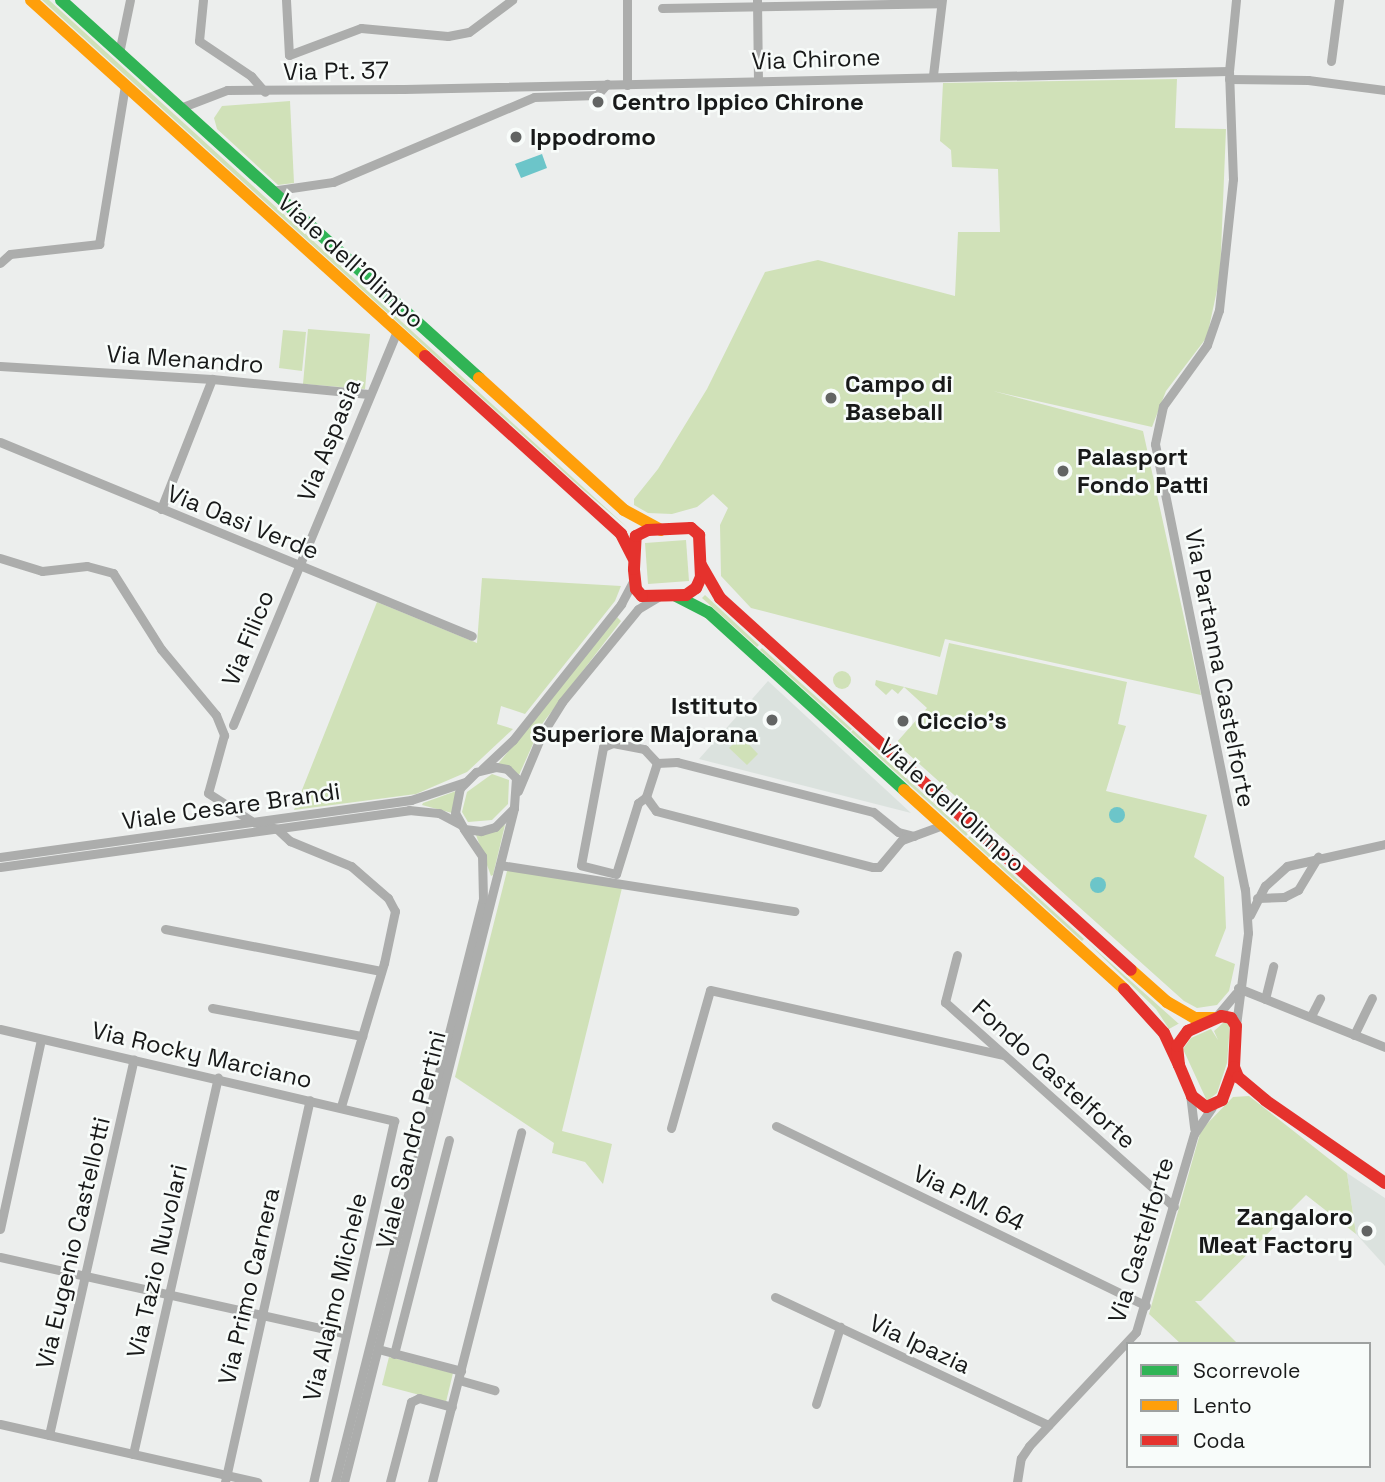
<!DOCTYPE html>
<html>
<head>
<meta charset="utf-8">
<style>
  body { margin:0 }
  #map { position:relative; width:1385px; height:1482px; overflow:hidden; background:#eceeed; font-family:"Space Grotesk",sans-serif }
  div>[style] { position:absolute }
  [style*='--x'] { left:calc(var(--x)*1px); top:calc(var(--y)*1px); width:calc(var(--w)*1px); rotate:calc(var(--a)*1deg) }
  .built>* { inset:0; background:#dbe2de }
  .green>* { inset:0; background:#d0e1b8 }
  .round { border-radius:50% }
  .water>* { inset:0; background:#6cc5c9 }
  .street>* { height:9px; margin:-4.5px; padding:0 4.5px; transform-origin:4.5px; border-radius:4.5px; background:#acadac }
  .fast>* { height:12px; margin:-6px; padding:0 6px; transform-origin:6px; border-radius:6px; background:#30b455 }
  .slow>* { height:12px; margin:-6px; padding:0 6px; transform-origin:6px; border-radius:6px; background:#ff9f0a }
  .jam>* { height:12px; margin:-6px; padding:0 6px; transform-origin:6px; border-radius:6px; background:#e5322d }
  .dots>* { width:19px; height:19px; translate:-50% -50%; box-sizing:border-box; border:4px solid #f8fcfa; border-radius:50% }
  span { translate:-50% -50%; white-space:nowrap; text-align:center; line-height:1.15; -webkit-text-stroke:5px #f8fcfa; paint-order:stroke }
  .street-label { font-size:24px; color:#181919 }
  .poi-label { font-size:24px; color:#181919; font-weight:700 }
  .left { translate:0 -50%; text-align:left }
  .right { translate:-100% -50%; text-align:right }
  .legend { position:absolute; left:1126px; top:1342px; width:245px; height:126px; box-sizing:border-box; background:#f8fcfa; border:2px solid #9ea1a0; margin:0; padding:9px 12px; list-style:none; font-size:21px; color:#181919 }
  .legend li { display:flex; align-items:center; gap:14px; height:35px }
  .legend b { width:35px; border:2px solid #9ea1a0 }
</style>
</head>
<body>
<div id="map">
  <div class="built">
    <i style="clip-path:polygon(768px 681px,911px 813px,699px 759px)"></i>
    <i style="clip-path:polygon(1347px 1173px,1385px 1198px,1385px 1266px,1356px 1234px)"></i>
  </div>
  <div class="green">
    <i style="clip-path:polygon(42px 0,49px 0,629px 529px,580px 487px)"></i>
    <i style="clip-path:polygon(1177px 79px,1175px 128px,1226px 129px,1220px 276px,1207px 337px,1166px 391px,1152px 427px,993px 391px,1143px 431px,1201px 695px,945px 639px,940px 657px,751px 608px,721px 576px,720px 525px,728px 508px,713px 494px,697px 507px,672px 514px,648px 513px,634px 505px,634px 499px,658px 469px,707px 389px,765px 272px,818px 260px,955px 296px,958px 232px,1000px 232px,998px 169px,952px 167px,951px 150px,940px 141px,943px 83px)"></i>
    <i style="clip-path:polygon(290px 101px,294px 183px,278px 185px,217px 129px,214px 118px,222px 106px)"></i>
    <i style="clip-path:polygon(308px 329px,370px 334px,365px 389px,303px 384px)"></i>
    <i style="clip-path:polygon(283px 330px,306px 332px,302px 371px,279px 368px)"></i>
    <i style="clip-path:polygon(686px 540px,689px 581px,648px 584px,645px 543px)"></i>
    <i style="clip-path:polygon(482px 578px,621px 586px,615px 601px,525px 714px,501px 706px,497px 724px,513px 729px,467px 772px,416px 794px,294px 810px,377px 602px,477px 643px)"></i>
    <i style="clip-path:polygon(705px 595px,759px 645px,757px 647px,702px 598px)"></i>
    <i style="clip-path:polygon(617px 617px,621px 621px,542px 724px,519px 775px,498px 764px)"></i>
    <i style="clip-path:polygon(949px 643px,1127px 682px,1118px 724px,1126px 726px,1106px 791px,1207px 815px,1194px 857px,1224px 877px,1226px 928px,1215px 956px,1235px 964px,1229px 991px,1217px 1005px,1197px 1008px,1184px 1001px,896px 743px,927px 708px,904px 687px,898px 694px,892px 689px,886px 695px,875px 685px,876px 680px,937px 695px)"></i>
    <i style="clip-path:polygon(762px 648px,852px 729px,850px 731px,760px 650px)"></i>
    <i class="round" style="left:833px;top:671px;width:18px;height:18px"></i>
    <i style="clip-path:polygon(853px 730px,968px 834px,966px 836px,851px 732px)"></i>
    <i style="clip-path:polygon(741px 736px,758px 754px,747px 765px,729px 748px)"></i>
    <i style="clip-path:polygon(492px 774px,509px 780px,508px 804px,492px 820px,468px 822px,462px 812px,467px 792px)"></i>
    <i style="clip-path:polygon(456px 791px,452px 813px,422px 805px,423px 803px)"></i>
    <i style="clip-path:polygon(505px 825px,493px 875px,491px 876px,476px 835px)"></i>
    <i style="clip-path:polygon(970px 836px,1084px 939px,1082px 941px,968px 838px)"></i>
    <i style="clip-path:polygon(508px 867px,623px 884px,562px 1131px,612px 1144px,603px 1184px,585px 1162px,552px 1153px,554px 1143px,455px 1077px)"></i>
    <i style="clip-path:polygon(1086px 941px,1179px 1024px,1178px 1024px,1169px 1029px,1156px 1009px)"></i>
    <i style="clip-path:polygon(1224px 1022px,1230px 1024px,1227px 1063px,1217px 1093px,1207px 1101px,1183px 1049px,1191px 1038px,1211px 1029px,1218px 1040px,1214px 1031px)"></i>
    <i style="clip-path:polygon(1249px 1096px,1347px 1173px,1356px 1234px,1306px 1195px,1201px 1301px,1195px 1301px,1238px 1344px,1181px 1344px,1149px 1314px,1201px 1130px,1233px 1097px)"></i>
    <i style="clip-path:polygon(389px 1357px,453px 1373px,446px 1402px,382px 1385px)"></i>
  </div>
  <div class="water">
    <i style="clip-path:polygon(542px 154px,547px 168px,521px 178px,515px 164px)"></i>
    <i class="round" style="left:1109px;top:807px;width:16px;height:16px"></i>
    <i class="round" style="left:1090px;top:877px;width:16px;height:16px"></i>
  </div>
  <div class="street">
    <i style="--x:203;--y:0;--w:41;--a:95.6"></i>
    <i style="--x:199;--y:41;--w:63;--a:33.9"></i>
    <i style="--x:251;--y:76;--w:21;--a:49"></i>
    <i style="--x:286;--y:0;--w:55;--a:86.9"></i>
    <i style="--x:289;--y:55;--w:77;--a:-20.6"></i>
    <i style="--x:361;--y:28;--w:87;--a:5.3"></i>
    <i style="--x:448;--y:36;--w:21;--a:-11"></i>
    <i style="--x:469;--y:32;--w:54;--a:-36.7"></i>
    <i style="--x:627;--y:0;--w:85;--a:90"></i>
    <i style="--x:757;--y:0;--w:80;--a:89.3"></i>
    <i style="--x:1236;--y:0;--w:71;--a:95.6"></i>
    <i style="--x:1229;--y:71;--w:108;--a:87.9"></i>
    <i style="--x:1233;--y:179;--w:132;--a:96.1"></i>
    <i style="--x:1219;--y:310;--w:37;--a:109"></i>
    <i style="--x:1207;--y:345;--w:75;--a:125.8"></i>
    <i style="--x:1163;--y:406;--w:39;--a:102"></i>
    <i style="--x:1155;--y:444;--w:454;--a:78.6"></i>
    <i style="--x:1245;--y:889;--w:44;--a:86.1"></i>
    <i style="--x:1248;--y:933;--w:93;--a:97.4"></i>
    <i style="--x:662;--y:8;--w:279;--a:-1"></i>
    <i style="--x:119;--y:53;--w:54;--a:-78.3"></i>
    <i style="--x:1331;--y:61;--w:62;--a:-82.5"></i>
    <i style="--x:933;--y:75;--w:76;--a:-83.2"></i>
    <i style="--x:1229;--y:79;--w:79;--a:0.7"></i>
    <i style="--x:1308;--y:80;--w:78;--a:7.4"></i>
    <i style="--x:404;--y:89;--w:825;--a:-1.25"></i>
    <i style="--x:180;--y:108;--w:50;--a:-21"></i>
    <i style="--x:227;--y:90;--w:176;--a:-0.3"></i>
    <i style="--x:271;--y:191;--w:63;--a:-8.3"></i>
    <i style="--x:333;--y:182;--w:218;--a:-22.9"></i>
    <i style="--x:534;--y:97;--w:63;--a:-1.8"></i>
    <i style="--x:597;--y:95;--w:15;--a:-48"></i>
    <i style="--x:0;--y:263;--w:13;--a:-42"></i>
    <i style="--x:10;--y:254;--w:90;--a:-6.4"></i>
    <i style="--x:99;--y:244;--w:161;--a:-80.7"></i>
    <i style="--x:0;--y:366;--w:212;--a:3.5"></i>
    <i style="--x:212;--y:379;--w:157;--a:5.5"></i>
    <i style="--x:0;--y:442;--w:510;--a:22.34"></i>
    <i style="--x:161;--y:509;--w:140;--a:-68.6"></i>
    <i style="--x:0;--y:558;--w:44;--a:17.2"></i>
    <i style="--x:42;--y:571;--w:45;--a:-6.3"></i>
    <i style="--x:87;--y:566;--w:27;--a:15"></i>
    <i style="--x:113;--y:573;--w:90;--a:57.7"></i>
    <i style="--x:161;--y:649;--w:86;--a:50.2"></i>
    <i style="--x:216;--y:715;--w:22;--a:68"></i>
    <i style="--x:224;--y:735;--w:60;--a:105.4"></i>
    <i style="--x:208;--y:793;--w:54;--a:32.8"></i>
    <i style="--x:253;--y:822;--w:25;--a:16"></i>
    <i style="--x:277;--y:829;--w:18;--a:43"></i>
    <i style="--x:290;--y:841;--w:66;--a:22.3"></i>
    <i style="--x:351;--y:866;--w:49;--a:40.9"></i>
    <i style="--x:388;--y:898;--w:15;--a:62"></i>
    <i style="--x:395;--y:911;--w:53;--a:101.9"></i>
    <i style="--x:384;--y:963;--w:149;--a:106.7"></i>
    <i style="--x:233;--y:725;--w:427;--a:-67.4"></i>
    <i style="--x:496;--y:767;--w:11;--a:10"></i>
    <i style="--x:507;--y:769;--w:13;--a:45"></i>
    <i style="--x:516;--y:778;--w:30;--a:94"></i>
    <i style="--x:514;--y:808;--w:27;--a:135"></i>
    <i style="--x:495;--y:827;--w:15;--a:164"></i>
    <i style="--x:481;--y:831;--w:17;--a:-173"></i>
    <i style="--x:464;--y:829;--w:18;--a:-119"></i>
    <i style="--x:455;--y:813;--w:25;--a:-79"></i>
    <i style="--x:460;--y:788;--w:23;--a:-45"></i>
    <i style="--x:476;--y:772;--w:21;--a:-14"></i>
    <i style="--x:482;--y:769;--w:42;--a:-43.1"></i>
    <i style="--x:513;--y:740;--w:174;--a:-51.5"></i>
    <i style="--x:621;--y:604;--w:26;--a:-62"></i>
    <i style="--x:518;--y:791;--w:62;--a:-67.2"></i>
    <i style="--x:542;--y:734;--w:38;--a:-58"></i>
    <i style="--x:562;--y:702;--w:120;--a:-50.7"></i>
    <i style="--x:638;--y:609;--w:23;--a:-31"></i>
    <i style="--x:646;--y:797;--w:10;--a:143"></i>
    <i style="--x:638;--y:803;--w:74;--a:107.2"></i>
    <i style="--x:616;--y:874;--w:36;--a:-166"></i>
    <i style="--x:581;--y:865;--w:120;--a:-79.4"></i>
    <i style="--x:603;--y:747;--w:11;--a:-22"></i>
    <i style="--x:613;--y:743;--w:32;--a:11"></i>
    <i style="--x:644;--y:749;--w:19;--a:47"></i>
    <i style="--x:914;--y:836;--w:16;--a:-166"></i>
    <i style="--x:898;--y:832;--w:32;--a:-141"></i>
    <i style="--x:873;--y:812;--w:202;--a:-165.7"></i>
    <i style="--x:677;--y:762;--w:20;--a:177"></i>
    <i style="--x:657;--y:763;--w:36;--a:108"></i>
    <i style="--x:646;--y:797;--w:17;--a:54"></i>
    <i style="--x:656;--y:811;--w:224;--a:14.5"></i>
    <i style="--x:873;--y:867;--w:6;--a:0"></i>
    <i style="--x:879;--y:867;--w:35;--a:-50"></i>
    <i style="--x:902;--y:840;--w:44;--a:-20.1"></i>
    <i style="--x:0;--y:857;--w:415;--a:-7.9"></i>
    <i style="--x:411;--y:800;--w:57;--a:-18.4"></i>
    <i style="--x:500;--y:865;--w:298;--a:8.9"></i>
    <i style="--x:0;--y:867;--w:413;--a:-7.9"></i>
    <i style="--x:409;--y:810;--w:30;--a:6"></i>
    <i style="--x:439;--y:813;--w:24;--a:28"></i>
    <i style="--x:1257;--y:898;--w:27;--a:-2"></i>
    <i style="--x:1284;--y:897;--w:16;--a:-27"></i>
    <i style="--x:1298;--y:890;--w:39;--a:-59"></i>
    <i style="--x:1250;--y:915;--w:33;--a:-63"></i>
    <i style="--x:1265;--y:886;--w:30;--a:-42"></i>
    <i style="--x:1287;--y:866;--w:100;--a:-12.7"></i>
    <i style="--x:165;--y:929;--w:220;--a:11"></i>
    <i style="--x:957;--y:955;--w:49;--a:104.3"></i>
    <i style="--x:945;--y:1002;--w:307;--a:41.8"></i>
    <i style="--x:1238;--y:988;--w:158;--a:21.9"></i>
    <i style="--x:1265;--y:999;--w:34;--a:-76"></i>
    <i style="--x:212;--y:1008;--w:153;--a:10.6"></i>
    <i style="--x:1311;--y:1016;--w:20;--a:-63"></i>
    <i style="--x:1216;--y:1017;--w:31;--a:-50"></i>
    <i style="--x:0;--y:1029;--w:405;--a:13.1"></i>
    <i style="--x:394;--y:1121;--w:370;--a:102.6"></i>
    <i style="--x:1354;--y:1035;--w:41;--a:-64.1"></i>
    <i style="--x:1190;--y:1094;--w:35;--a:83"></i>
    <i style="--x:776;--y:1126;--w:411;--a:25.9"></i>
    <i style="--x:671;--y:1128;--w:143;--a:-74.2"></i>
    <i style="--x:710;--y:990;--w:301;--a:12.5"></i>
    <i style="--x:0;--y:1229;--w:194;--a:-77.8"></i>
    <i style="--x:0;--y:1257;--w:354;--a:12.5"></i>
    <i style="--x:775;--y:1297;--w:302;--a:25.1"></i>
    <i style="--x:378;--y:1349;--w:86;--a:14.8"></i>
    <i style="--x:394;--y:1354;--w:221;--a:-75.6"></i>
    <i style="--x:459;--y:1380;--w:37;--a:16"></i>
    <i style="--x:816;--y:1404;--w:81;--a:-72.7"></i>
    <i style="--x:0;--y:1424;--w:264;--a:12.7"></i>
    <i style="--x:49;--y:1435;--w:385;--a:-77.3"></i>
    <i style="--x:133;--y:1454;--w:386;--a:-77.3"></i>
    <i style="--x:225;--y:1482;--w:391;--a:-77.5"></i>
    <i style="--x:335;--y:1482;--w:601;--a:-75.76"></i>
    <i style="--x:483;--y:899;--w:43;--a:-91.3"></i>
    <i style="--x:482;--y:856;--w:32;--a:-124"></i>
    <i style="--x:344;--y:1482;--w:695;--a:-75.84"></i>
    <i style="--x:390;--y:1482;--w:83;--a:-75.3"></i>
    <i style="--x:411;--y:1402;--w:9;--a:-27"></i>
    <i style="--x:419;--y:1398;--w:34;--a:15"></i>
    <i style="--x:432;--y:1482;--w:361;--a:-75.7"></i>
    <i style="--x:1017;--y:1482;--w:24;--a:-81"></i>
    <i style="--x:1021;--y:1458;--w:14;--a:-56"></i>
    <i style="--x:1029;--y:1446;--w:156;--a:-46.8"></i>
    <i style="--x:1136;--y:1332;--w:206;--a:-73.7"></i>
    <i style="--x:1194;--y:1134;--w:32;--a:-56"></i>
  </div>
  <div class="fast">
    <i style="--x:61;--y:0;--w:564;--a:42.12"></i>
    <i style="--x:676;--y:596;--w:36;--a:27"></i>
    <i style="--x:708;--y:612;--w:265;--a:42.2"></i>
  </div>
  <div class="slow">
    <i style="--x:31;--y:0;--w:531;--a:42.1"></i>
    <i style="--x:479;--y:378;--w:196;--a:42.3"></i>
    <i style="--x:624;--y:510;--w:42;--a:28.4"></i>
    <i style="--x:904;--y:790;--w:297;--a:42.1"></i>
    <i style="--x:1131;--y:970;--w:48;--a:41.6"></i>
    <i style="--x:1167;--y:1002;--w:32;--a:30"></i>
    <i style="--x:1195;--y:1018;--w:19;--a:0"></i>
  </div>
  <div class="jam">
    <i style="--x:425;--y:356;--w:265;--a:42.2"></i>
    <i style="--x:621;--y:534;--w:27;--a:63"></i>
    <i style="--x:691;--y:528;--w:11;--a:41"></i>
    <i style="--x:699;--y:535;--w:42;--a:87.3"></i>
    <i style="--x:701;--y:577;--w:12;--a:114"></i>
    <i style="--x:696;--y:588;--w:12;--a:145"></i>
    <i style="--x:686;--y:595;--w:44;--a:178.7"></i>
    <i style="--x:642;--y:596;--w:9;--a:-131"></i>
    <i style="--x:636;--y:589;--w:20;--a:-96"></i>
    <i style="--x:634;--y:569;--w:33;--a:-87"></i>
    <i style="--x:636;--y:536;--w:13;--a:-27"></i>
    <i style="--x:648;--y:530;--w:43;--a:-2.7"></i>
    <i style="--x:701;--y:565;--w:38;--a:60"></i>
    <i style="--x:720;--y:598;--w:554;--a:42.15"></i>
    <i style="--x:1124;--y:989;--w:59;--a:47.7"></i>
    <i style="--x:1164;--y:1033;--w:35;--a:65"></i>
    <i style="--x:1221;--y:1016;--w:10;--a:11"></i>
    <i style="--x:1231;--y:1018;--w:9;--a:58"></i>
    <i style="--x:1236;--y:1026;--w:41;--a:92.8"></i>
    <i style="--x:1234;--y:1067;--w:35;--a:110"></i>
    <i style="--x:1222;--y:1100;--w:17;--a:156"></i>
    <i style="--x:1206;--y:1107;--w:18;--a:-142"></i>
    <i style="--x:1192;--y:1096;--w:34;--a:-113"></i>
    <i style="--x:1179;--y:1065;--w:19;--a:-96"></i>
    <i style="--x:1177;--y:1046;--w:19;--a:-54"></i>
    <i style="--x:1188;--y:1031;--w:36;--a:-24"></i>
    <i style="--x:1234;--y:1067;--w:11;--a:68"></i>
    <i style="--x:1238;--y:1077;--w:35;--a:40"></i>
    <i style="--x:1265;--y:1100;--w:146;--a:34.7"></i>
  </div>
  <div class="dots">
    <i style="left:598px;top:102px;background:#626463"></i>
    <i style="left:516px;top:137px;background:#626463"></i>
    <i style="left:831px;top:398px;background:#626463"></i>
    <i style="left:1063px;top:471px;background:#626463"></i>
    <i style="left:772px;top:720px;background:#626463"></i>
    <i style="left:903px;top:721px;background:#626463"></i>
    <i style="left:1367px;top:1231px;background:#626463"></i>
  </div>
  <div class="street-label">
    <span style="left:816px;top:59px;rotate:-2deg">Via Chirone</span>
    <span style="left:336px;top:71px;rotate:-1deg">Via Pt. 37</span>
    <span style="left:351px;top:261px;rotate:42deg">Viale dell'Olimpo</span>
    <span style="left:185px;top:359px;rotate:4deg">Via Menandro</span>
    <span style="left:329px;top:440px;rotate:-68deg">Via Aspasia</span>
    <span style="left:243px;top:522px;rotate:22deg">Via Oasi Verde</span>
    <span style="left:248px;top:638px;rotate:-68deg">Via Filico</span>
    <span style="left:1220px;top:668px;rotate:79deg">Via Partanna Castelforte</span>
    <span style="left:952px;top:805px;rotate:42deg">Viale dell'Olimpo</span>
    <span style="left:231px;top:806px;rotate:-8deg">Viale Cesare Brandi</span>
    <span style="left:202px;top:1055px;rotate:13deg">Via Rocky Marciano</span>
    <span style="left:1054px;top:1074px;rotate:42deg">Fondo Castelforte</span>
    <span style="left:411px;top:1140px;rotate:-76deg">Viale Sandro Pertini</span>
    <span style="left:969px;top:1198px;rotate:26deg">Via P.M. 64</span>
    <span style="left:1141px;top:1240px;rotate:-73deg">Via Castelforte</span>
    <span style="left:73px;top:1243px;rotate:-77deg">Via Eugenio Castellotti</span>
    <span style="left:157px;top:1261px;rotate:-77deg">Via Tazio Nuvolari</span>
    <span style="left:249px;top:1286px;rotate:-77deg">Via Primo Carnera</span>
    <span style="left:335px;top:1297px;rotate:-77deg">Via Alajmo Michele</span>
    <span style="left:920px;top:1344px;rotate:25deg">Via Ipazia</span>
  </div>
  <div class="poi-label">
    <span class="left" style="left:612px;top:102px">Centro Ippico Chirone</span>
    <span class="left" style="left:530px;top:137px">Ippodromo</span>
    <span class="left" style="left:845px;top:398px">Campo di<br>Baseball</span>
    <span class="left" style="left:1077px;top:471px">Palasport<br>Fondo Patti</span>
    <span class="right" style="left:758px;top:720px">Istituto<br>Superiore Majorana</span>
    <span class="left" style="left:917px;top:721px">Ciccio's</span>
    <span class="right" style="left:1353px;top:1231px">Zangaloro<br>Meat Factory</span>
  </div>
  <ul class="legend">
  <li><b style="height:9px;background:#30b455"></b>Scorrevole</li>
  <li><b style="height:9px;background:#ff9f0a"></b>Lento</li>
  <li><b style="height:9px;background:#e5322d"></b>Coda</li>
  </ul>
</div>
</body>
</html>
